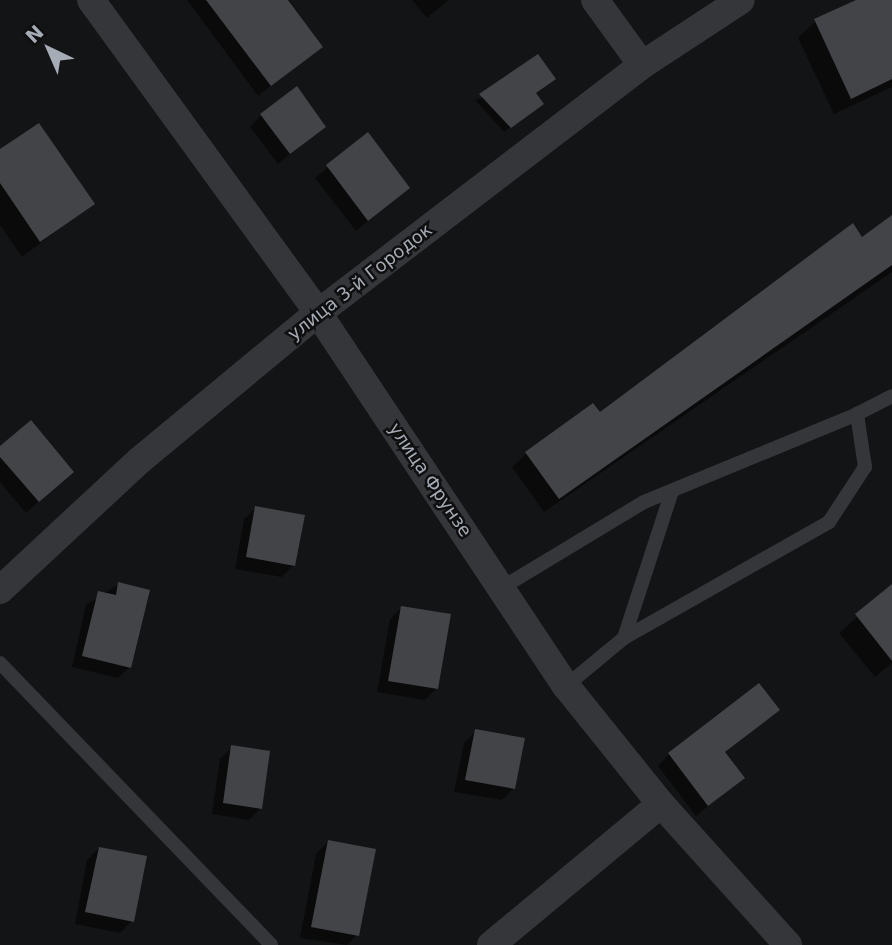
<!DOCTYPE html>
<html>
<head>
<meta charset="utf-8">
<style>
  body { margin:0 }
  #map { position:relative; width:892px; height:945px; overflow:hidden; background:#131415; font-family:"DejaVu Sans",sans-serif }
  div>[style] { position:absolute }
  [style*='--x'] { left:calc(var(--x)*1px); top:calc(var(--y)*1px); width:calc(var(--w)*1px); rotate:calc(var(--a)*1deg) }
  .shadow>* { inset:0; background:#0007 }
  .building>* { inset:0; background:#424448 }
  .service>* { height:14px; margin:-7px; padding:0 7px; transform-origin:7px; border-radius:7px; background:#35363a }
  .minor>* { height:28px; margin:-14px; padding:0 14px; transform-origin:14px; border-radius:14px; background:#35363a }
  span { translate:-50% -50%; white-space:nowrap; text-align:center; line-height:1.15; -webkit-text-stroke:5px #0f0f10; paint-order:stroke }
  .street-label { font-size:18px; color:#a5acb5 }
  .north { position:absolute; left:14px; top:14px; width:70px; height:70px; -webkit-text-stroke:5px #0f0f10; paint-order:stroke; rotate:316deg; font-size:19px; font-weight:700; line-height:28px; text-align:center; color:#a5acb5 }
  .north::after { content:''; display:block; margin:auto; width:24px; height:32px; background:#a5acb5; clip-path:polygon(50% 0,100% 100%,50% 72%,0 100%) }
</style>
</head>
<body>
<div id="map">
  <div class="shadow">
    <i style="clip-path:polygon(187px 0,289px 0,321px 46px,258px 96px)"></i>
    <i style="clip-path:polygon(412px 0,449px 0,427px 18px)"></i>
    <i style="clip-path:polygon(860px 0,885px 0,892px 15px,892px 87px,834px 114px,798px 38px,816px 21px)"></i>
    <i style="clip-path:polygon(553px 79px,535px 94px,542px 104px,504px 132px,475px 100px)"></i>
    <i style="clip-path:polygon(261px 115px,324px 126px,278px 164px,250px 127px)"></i>
    <i style="clip-path:polygon(368px 135px,408px 188px,356px 231px,315px 178px)"></i>
    <i style="clip-path:polygon(0 151px,92px 204px,22px 257px,0 225px)"></i>
    <i style="clip-path:polygon(892px 217px,892px 272px,544px 512px,512px 467px,526px 454px,593px 406px,599px 415px)"></i>
    <i style="clip-path:polygon(0 448px,60px 483px,26px 513px,0 482px)"></i>
    <i style="clip-path:polygon(256px 508px,294px 565px,282px 577px,235px 569px,244px 519px)"></i>
    <i style="clip-path:polygon(119px 584px,130px 667px,118px 678px,72px 667px,86px 605px)"></i>
    <i style="clip-path:polygon(892px 587px,892px 663px,875px 677px,839px 633px)"></i>
    <i style="clip-path:polygon(401px 608px,437px 688px,425px 700px,377px 692px,390px 619px)"></i>
    <i style="clip-path:polygon(778px 710px,724px 753px,742px 778px,696px 816px,658px 766px,669px 754px)"></i>
    <i style="clip-path:polygon(476px 731px,514px 788px,502px 800px,454px 792px,464px 743px)"></i>
    <i style="clip-path:polygon(232px 747px,261px 808px,249px 820px,212px 814px,220px 759px)"></i>
    <i style="clip-path:polygon(328px 842px,357px 935px,347px 945px,300px 938px,316px 854px)"></i>
    <i style="clip-path:polygon(99px 848px,132px 921px,120px 933px,75px 924px,87px 860px)"></i>
  </div>
  <div class="building">
    <i style="clip-path:polygon(206px 0,288px 0,323px 47px,271px 86px)"></i>
    <i style="clip-path:polygon(856px 0,892px 0,892px 79px,851px 99px,814px 19px)"></i>
    <i style="clip-path:polygon(538px 54px,556px 79px,536px 93px,544px 104px,511px 128px,479px 94px)"></i>
    <i style="clip-path:polygon(297px 86px,326px 127px,290px 154px,260px 114px)"></i>
    <i style="clip-path:polygon(39px 123px,95px 204px,40px 242px,0 183px,0 149px)"></i>
    <i style="clip-path:polygon(368px 132px,410px 188px,368px 221px,326px 165px)"></i>
    <i style="clip-path:polygon(892px 215px,892px 265px,559px 499px,525px 452px,593px 403px,600px 412px,853px 223px,862px 237px)"></i>
    <i style="clip-path:polygon(31px 420px,74px 472px,39px 502px,0 457px,0 446px)"></i>
    <i style="clip-path:polygon(255px 506px,305px 515px,295px 566px,246px 557px)"></i>
    <i style="clip-path:polygon(118px 582px,150px 590px,131px 668px,82px 656px,98px 591px,116px 595px)"></i>
    <i style="clip-path:polygon(892px 584px,892px 661px,855px 614px)"></i>
    <i style="clip-path:polygon(401px 606px,451px 614px,438px 689px,388px 681px)"></i>
    <i style="clip-path:polygon(759px 683px,780px 710px,725px 752px,745px 778px,708px 806px,668px 753px)"></i>
    <i style="clip-path:polygon(475px 729px,525px 738px,515px 789px,465px 780px)"></i>
    <i style="clip-path:polygon(231px 745px,270px 751px,262px 809px,223px 803px)"></i>
    <i style="clip-path:polygon(328px 840px,376px 849px,359px 936px,311px 927px)"></i>
    <i style="clip-path:polygon(99px 847px,147px 856px,134px 922px,85px 912px)"></i>
  </div>
  <div class="service">
    <i style="--x:503;--y:587;--w:165;--a:-31.1"></i>
    <i style="--x:644;--y:502;--w:230;--a:-22.4"></i>
    <i style="--x:624;--y:638;--w:155;--a:-71.9"></i>
    <i style="--x:0;--y:663;--w:391;--a:46.1"></i>
    <i style="--x:566;--y:686;--w:75;--a:-39.6"></i>
    <i style="--x:624;--y:638;--w:236;--a:-29.5"></i>
    <i style="--x:829;--y:522;--w:66;--a:-56.8"></i>
    <i style="--x:865;--y:467;--w:54;--a:-98.6"></i>
    <i style="--x:857;--y:414;--w:39;--a:-27"></i>
  </div>
  <div class="minor">
    <i style="--x:91;--y:0;--w:387;--a:54"></i>
    <i style="--x:318;--y:313;--w:448;--a:56.4"></i>
    <i style="--x:566;--y:686;--w:151;--a:51.2"></i>
    <i style="--x:661;--y:804;--w:190;--a:48"></i>
    <i style="--x:595;--y:0;--w:80;--a:54.1"></i>
    <i style="--x:0;--y:590;--w:191;--a:-42.9"></i>
    <i style="--x:140;--y:460;--w:231;--a:-39.6"></i>
    <i style="--x:318;--y:313;--w:408;--a:-37.4"></i>
    <i style="--x:642;--y:65;--w:118;--a:-33.3"></i>
    <i style="--x:491;--y:945;--w:221;--a:-39.7"></i>
  </div>
  <div class="street-label">
    <span style="left:360px;top:282px;rotate:-38deg">улица 3-й Городок</span>
    <span style="left:430px;top:480px;rotate:56deg">улица Фрунзе</span>
  </div>
  <div class="north">N</div>
</div>
</body>
</html>
